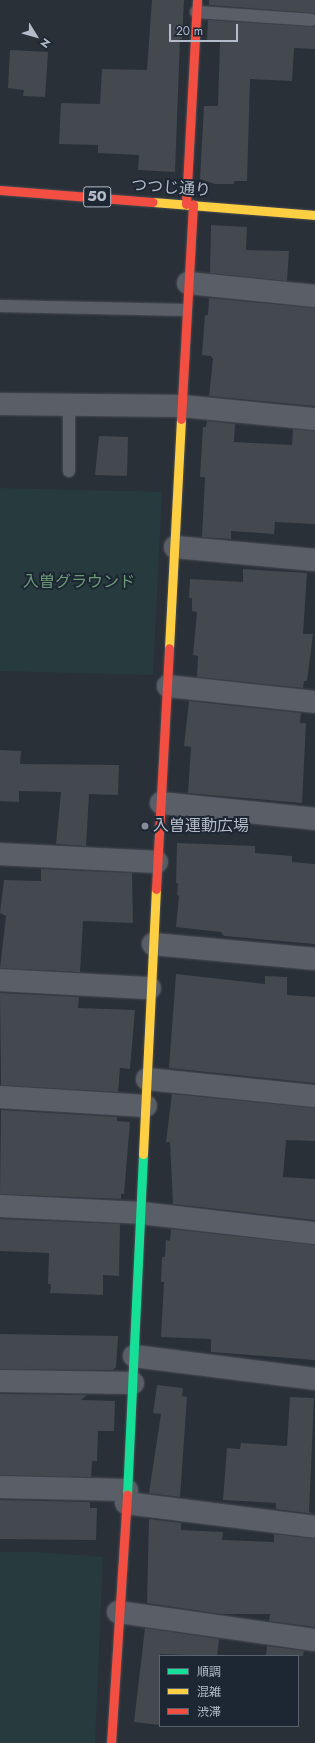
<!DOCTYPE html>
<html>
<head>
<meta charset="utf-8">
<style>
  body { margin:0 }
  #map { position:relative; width:315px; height:1743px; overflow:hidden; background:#2a3038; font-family:Jost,"Noto Sans JP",sans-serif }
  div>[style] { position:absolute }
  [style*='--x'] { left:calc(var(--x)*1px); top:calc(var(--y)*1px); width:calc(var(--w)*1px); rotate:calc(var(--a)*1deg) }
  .green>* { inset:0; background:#273a3e }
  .building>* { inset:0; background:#444950 }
  .roads { filter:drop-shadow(0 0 1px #484c53) drop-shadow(0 0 1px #484c53) }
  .lane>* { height:12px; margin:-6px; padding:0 6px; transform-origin:6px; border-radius:6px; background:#5a5e66 }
  .street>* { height:22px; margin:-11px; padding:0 11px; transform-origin:11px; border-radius:11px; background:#5a5e66 }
  .fast>* { height:9px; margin:-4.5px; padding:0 4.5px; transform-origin:4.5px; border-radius:4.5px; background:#16e098 }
  .slow>* { height:9px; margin:-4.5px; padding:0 4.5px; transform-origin:4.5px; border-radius:4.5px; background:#ffcf43 }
  .jam>* { height:9px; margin:-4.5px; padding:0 4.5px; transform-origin:4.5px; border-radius:4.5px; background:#f24e42 }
  .dots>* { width:11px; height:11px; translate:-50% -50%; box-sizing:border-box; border:2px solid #1d2633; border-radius:50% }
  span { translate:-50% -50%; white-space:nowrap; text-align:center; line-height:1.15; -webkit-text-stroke:4px #1d2633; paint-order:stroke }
  .shield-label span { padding:1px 3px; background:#1d2633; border:1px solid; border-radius:3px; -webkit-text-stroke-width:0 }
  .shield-label { font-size:15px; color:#b4bcc9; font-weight:700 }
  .street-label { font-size:16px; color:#b4bcc9 }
  .park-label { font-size:16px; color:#6b9a76 }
  .poi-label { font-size:16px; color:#b4bcc9 }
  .left { translate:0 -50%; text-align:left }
  .legend { position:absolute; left:159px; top:1655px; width:140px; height:72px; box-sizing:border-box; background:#1d2633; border:1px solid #59626f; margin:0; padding:5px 7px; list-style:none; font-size:12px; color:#b4bcc9 }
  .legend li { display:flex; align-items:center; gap:8px; height:20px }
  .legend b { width:20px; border:1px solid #59626f }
  .north { position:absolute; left:16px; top:16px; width:40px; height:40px; -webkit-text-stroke:3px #1d2633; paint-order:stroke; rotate:127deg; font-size:11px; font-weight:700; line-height:16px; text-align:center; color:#b4bcc9 }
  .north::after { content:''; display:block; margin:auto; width:14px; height:18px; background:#b4bcc9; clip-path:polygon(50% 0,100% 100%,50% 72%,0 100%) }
  .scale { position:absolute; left:169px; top:24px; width:69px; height:18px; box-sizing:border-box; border:2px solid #b4bcc9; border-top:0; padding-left:5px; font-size:12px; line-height:14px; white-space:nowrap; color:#b4bcc9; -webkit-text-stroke:3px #1d2633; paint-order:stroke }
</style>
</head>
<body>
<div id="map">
  <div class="green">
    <i style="clip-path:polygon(0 488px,162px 492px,153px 675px,0 671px)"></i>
    <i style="clip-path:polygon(0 1552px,38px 1552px,103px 1557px,95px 1743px,0 1743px)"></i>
  </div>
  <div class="building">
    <i style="clip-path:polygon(152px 0,184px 0,182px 39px,180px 39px,175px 172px,138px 170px,139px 155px,98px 153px,98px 145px,59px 144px,61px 103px,100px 104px,102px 69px,147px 70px)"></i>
    <i style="clip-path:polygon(209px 0,315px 0,315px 13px,209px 5px)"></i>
    <i style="clip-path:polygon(208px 20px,315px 27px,315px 49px,294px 48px,292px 81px,250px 79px,247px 181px,234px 181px,234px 184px,215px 184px,200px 179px,204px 106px,218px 106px,220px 42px,207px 41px)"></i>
    <i style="clip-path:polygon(10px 50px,48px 52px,45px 97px,23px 96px,24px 90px,8px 88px)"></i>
    <i style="clip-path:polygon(211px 225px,247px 227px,246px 250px,289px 251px,287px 281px,210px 273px)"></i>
    <i style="clip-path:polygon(209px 298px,315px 308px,315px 406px,209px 396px,213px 359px,211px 356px,202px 355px,205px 315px,208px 315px)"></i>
    <i style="clip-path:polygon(207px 421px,235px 424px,234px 442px,292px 445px,293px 429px,315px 431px,315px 524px,275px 522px,274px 534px,231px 531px,231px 539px,202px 537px,205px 477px,200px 477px,203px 427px,206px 427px)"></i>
    <i style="clip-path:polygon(99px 436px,128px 437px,127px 476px,95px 475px)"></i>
    <i style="clip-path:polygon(243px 569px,307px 573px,303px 634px,313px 634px,307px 681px,304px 681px,303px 688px,197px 677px,198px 656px,193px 655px,197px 612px,192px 611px,192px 598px,189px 598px,190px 579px,243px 582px)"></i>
    <i style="clip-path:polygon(189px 701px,301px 713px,300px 723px,306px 723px,302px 803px,188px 793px,191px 747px,184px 746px)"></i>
    <i style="clip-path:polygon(0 750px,21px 751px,20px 764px,119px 765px,118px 795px,89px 794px,86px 846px,56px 844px,61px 792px,19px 791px,19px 802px,0 801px)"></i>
    <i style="clip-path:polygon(177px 843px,255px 846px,255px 853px,292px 856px,292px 862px,315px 864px,315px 944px,224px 936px,221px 932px,176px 927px,179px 896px,177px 895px,178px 883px,176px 883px)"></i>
    <i style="clip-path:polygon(41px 869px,132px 873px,133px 923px,83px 921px,80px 972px,0 968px,6px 916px,0 913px,4px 880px,41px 881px)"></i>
    <i style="clip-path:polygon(176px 974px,265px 984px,265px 976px,287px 977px,287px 995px,315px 997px,315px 1083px,169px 1068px)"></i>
    <i style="clip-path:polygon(0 993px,79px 997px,78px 1008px,135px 1010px,130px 1069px,120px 1068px,118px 1092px,1px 1085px)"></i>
    <i style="clip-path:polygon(172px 1094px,315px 1108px,315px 1141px,286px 1140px,283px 1177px,315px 1179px,315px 1220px,173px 1204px,170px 1142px,166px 1142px)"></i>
    <i style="clip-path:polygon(1px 1110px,117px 1117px,117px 1121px,130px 1122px,124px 1194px,121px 1194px,121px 1199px,0 1194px)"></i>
    <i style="clip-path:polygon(0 1219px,120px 1224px,119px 1276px,103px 1275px,103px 1295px,50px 1293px,51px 1284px,48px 1284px,49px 1253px,0 1251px)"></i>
    <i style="clip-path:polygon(171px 1229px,315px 1245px,315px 1360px,211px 1352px,211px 1339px,161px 1337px,164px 1282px,161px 1282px,162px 1257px,165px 1257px,166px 1240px,170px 1241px)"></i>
    <i style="clip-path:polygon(0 1334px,118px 1336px,116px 1367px,113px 1370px,0 1369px)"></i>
    <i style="clip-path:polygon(157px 1385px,183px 1388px,182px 1396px,187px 1397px,180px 1497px,149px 1493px,161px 1414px,153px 1413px)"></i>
    <i style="clip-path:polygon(0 1394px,87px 1395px,81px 1400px,115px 1401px,114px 1431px,98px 1431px,97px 1461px,92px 1461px,91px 1477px,0 1475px)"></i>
    <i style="clip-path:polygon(290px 1397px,314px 1398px,309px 1512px,315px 1514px,276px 1509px,276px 1503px,223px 1500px,227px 1448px,240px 1449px,241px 1443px,287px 1446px)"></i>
    <i style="clip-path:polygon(0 1500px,90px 1502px,90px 1508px,97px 1508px,96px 1540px,0 1539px)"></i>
    <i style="clip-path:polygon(149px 1519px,181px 1523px,181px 1530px,223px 1532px,222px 1540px,274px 1542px,274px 1534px,315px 1539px,315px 1627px,269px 1621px,270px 1614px,221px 1614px,147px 1603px)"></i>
    <i style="clip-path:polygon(145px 1628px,219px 1639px,217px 1656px,160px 1654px,160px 1725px,134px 1722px)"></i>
    <i style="clip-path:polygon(267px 1646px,304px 1651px,303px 1656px,266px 1656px)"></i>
  </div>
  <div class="roads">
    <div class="lane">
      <i style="--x:196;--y:12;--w:116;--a:3.9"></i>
      <i style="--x:0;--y:306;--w:186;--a:1.2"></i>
      <i style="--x:69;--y:404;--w:67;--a:90"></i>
    </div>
    <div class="street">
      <i style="--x:188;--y:283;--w:128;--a:5.8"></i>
      <i style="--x:0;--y:404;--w:182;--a:0.6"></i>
      <i style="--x:182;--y:406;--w:134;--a:5.6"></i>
      <i style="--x:175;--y:547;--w:141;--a:5.3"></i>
      <i style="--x:168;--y:686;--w:148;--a:6.2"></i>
      <i style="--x:161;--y:803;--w:155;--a:5.9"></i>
      <i style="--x:0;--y:854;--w:157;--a:2.9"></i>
      <i style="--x:153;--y:944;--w:163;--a:5.3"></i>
      <i style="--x:0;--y:980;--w:150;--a:3.1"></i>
      <i style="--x:147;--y:1079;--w:169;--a:5.8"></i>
      <i style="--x:0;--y:1097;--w:146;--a:3.5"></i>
      <i style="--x:0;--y:1206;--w:141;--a:2.8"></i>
      <i style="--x:141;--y:1213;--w:175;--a:6.6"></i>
      <i style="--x:134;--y:1356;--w:182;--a:7.2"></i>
      <i style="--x:0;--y:1381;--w:133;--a:0.9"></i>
      <i style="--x:0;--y:1487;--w:127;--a:1.4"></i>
      <i style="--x:126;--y:1503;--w:191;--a:7.2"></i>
      <i style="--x:118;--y:1612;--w:199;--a:8.1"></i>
    </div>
    <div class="fast">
      <i style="--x:127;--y:1495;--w:341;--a:-87.3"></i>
    </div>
    <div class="slow">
      <i style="--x:153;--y:202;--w:163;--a:4.6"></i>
      <i style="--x:169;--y:648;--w:229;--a:-87"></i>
      <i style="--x:143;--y:1154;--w:265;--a:-87.2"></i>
    </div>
    <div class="jam">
      <i style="--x:0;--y:190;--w:153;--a:4.5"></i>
      <i style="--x:186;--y:204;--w:204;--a:-86.9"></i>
      <i style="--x:181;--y:419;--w:215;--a:-86.8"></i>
      <i style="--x:156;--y:889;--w:241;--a:-86.9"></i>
      <i style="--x:111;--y:1743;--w:249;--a:-86.3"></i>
    </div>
  </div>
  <div class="dots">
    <i style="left:145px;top:826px;background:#848b96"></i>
  </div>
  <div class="shield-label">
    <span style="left:97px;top:197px">50</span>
  </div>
  <div class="street-label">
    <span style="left:171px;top:188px;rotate:4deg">つつじ通り</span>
  </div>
  <div class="park-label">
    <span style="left:79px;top:582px">入曽グラウンド</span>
  </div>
  <div class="poi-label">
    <span class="left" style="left:153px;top:826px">入曽運動広場</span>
  </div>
  <ul class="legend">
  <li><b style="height:5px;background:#16e098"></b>順調</li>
  <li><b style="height:5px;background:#ffcf43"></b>混雑</li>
  <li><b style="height:5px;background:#f24e42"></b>渋滞</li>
  </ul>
  <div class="north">N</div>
  <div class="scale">20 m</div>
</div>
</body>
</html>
